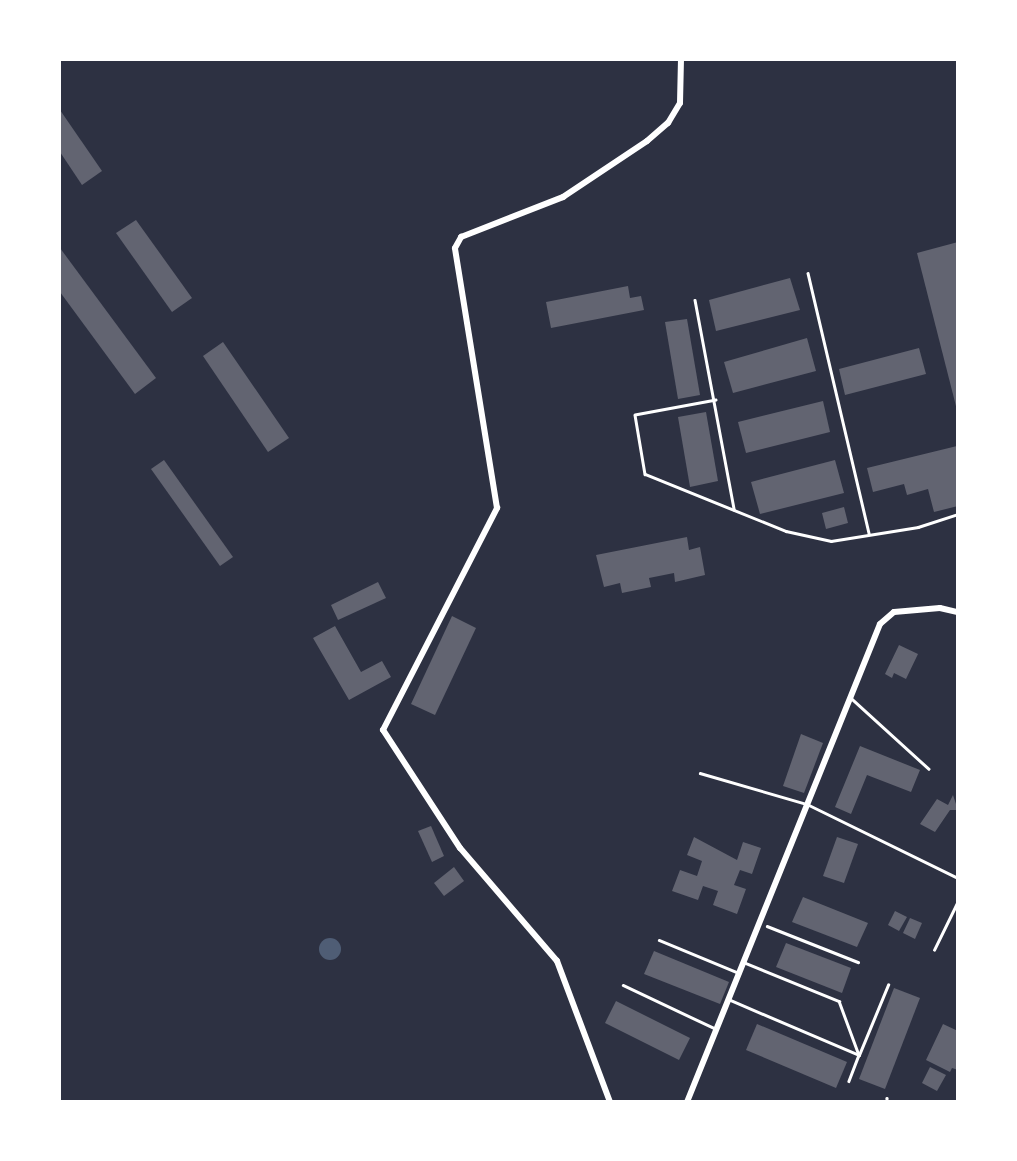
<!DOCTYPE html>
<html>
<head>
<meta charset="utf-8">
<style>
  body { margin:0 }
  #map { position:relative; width:1017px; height:1161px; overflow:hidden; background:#2d3142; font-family:"Source Sans 3",sans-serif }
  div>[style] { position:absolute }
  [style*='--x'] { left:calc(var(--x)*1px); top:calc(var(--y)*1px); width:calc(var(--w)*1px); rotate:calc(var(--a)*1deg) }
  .water>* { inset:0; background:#4f5d75 }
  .round { border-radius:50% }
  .building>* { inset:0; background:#626471 }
  .path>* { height:2.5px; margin:-1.25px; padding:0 1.25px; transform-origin:1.25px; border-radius:1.25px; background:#fff }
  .service>* { height:2.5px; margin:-1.25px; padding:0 1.25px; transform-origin:1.25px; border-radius:1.25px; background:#fff }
  .minor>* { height:6px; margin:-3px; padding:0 3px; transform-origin:3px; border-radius:3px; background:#fff }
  span { translate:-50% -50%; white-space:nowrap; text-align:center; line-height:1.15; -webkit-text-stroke:7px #fff; paint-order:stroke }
  .frame { position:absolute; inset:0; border:61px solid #fff; pointer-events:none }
</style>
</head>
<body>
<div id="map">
  <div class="water">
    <i class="round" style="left:319px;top:938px;width:22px;height:22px"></i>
  </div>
  <div class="building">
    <i style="clip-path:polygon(60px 110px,102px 171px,82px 185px,60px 152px)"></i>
    <i style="clip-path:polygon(136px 220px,192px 298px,172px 312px,116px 233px)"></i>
    <i style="clip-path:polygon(958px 242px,958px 409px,957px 410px,917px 253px)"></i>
    <i style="clip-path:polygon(60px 248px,156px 378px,135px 394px,60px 292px)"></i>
    <i style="clip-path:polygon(790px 278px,800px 310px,716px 331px,709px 300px)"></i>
    <i style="clip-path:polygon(628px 286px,630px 298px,641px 296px,644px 310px,551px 328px,546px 302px)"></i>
    <i style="clip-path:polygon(687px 319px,700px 395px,678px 399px,665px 322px)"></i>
    <i style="clip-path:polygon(807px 338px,816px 371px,733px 393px,724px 362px)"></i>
    <i style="clip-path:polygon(223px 342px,289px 438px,268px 452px,203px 356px)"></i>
    <i style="clip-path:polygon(919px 348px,926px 374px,845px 395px,839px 369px)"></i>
    <i style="clip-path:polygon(823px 401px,830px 432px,746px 453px,738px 422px)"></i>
    <i style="clip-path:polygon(706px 412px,718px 481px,690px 487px,678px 417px)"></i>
    <i style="clip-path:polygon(957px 446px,958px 506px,934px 512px,928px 489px,907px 495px,904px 484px,873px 492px,867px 468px)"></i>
    <i style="clip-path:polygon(164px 460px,233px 557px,220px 566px,151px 469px)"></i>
    <i style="clip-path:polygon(835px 460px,844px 493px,760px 514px,751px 482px)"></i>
    <i style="clip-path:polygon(844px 507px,848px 523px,826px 529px,822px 513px)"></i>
    <i style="clip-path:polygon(687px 537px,689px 550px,700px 547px,705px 575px,675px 582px,674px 573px,649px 578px,651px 587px,622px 593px,620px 583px,604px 587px,596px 555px)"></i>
    <i style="clip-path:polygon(378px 582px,386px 598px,338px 620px,331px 605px)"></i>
    <i style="clip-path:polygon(452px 616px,476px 628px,435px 715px,411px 704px)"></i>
    <i style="clip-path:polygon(335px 626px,361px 672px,382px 661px,391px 677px,349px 700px,313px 638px)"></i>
    <i style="clip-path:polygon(899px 645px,918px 654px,906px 679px,894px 673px,892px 678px,885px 674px)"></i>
    <i style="clip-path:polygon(801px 734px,823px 743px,804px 793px,783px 786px)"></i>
    <i style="clip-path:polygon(860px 746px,920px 770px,911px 792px,867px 775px,851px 814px,835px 807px)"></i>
    <i style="clip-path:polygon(953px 795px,958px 810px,950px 810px,935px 832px,920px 824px,937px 799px,948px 805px)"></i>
    <i style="clip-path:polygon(431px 826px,444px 856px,432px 862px,418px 831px)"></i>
    <i style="clip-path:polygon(694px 837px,737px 860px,743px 842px,761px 848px,752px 874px,740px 870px,734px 885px,746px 889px,737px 914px,713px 905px,718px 891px,703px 886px,698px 900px,672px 891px,680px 870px,697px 876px,702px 861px,687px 855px)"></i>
    <i style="clip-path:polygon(837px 837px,858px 844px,844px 883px,823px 876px)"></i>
    <i style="clip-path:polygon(454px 867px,464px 881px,444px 896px,434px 883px)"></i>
    <i style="clip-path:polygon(803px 897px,868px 923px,857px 947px,792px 922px)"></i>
    <i style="clip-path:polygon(895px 911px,907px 917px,899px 931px,888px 925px)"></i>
    <i style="clip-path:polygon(910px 918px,922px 923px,915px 939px,903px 933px)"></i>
    <i style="clip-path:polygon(786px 943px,851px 968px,842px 993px,776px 967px)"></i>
    <i style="clip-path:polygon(654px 951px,729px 982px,720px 1004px,644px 974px)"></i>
    <i style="clip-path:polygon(894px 988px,920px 998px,885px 1089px,859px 1079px)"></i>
    <i style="clip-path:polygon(616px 1001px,690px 1038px,679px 1060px,605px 1023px)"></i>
    <i style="clip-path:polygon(757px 1024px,847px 1062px,836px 1088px,746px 1050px)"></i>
    <i style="clip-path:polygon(943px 1024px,958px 1031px,958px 1070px,952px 1068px,950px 1072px,926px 1060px)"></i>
    <i style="clip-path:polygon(930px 1067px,946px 1075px,937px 1091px,922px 1083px)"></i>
  </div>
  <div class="path">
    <i style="--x:767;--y:926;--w:98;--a:21.6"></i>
    <i style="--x:887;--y:1098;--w:4;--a:90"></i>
  </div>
  <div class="service">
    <i style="--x:808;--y:273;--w:267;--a:76.8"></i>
    <i style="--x:695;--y:300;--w:213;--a:79.4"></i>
    <i style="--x:716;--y:400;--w:82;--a:169.5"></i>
    <i style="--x:635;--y:415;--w:60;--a:80.4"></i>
    <i style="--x:645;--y:474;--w:152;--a:22"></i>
    <i style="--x:786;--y:531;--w:46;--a:12.5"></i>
    <i style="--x:831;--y:541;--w:88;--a:-9.1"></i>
    <i style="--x:918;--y:527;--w:42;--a:-18"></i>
    <i style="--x:851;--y:698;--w:105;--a:42.3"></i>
    <i style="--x:700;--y:773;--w:111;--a:16.2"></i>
    <i style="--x:807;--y:804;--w:168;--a:26.1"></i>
    <i style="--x:659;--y:940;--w:87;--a:22.4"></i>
    <i style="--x:934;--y:950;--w:55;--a:-63.9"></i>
    <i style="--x:743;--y:962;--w:104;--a:22.1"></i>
    <i style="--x:839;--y:1001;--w:58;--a:69.7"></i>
    <i style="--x:623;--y:985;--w:103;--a:25.3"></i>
    <i style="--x:728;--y:999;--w:142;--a:23.1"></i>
    <i style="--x:859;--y:1055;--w:28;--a:111"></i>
    <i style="--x:859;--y:1055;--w:76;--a:-67.5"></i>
  </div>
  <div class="minor">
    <i style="--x:610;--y:1102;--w:151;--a:-110.6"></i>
    <i style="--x:557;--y:961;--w:149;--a:-130.6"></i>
    <i style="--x:460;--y:848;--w:141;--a:-123.1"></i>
    <i style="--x:383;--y:730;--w:250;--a:-62.8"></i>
    <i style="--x:497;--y:508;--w:263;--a:-99.2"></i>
    <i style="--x:455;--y:248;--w:13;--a:-61"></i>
    <i style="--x:461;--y:237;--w:110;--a:-21.4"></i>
    <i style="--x:563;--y:197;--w:101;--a:-33.7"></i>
    <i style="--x:647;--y:141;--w:28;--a:-41"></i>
    <i style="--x:668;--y:123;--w:23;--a:-59"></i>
    <i style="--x:680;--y:103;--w:43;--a:-88.7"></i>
    <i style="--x:687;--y:1102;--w:515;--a:-68.01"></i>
    <i style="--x:880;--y:624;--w:18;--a:-41"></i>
    <i style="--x:894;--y:612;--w:46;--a:-5"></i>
    <i style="--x:940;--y:608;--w:18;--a:13"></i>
  </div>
  <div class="frame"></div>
</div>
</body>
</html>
